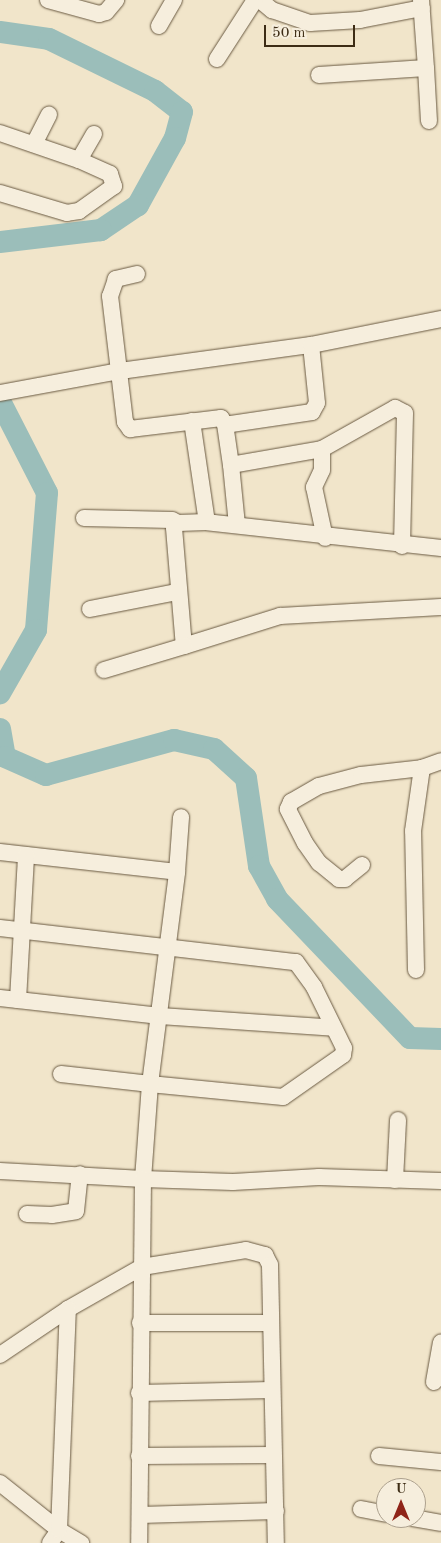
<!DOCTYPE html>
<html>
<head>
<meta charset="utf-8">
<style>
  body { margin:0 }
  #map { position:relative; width:441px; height:1543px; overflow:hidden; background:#f1e5ca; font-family:"Old Standard TT",serif }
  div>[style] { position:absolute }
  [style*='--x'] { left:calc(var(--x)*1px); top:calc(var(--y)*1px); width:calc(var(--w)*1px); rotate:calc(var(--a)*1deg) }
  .river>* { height:22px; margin:-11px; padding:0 11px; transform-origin:11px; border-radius:11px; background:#9bbeba }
  .roads { filter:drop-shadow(0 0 1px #6a5a42) drop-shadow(0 0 1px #6a5a42) }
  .minor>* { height:16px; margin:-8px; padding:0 8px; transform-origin:8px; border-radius:8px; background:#f6eedd }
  span { translate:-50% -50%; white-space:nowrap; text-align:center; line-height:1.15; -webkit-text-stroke:4.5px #f6eedd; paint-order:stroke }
  .north { position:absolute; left:376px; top:1478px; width:50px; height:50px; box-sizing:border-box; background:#f6eedd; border:1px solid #aca08d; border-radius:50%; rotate:0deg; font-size:14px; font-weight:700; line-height:20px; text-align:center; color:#3d2c15 }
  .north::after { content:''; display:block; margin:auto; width:18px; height:22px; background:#8f2418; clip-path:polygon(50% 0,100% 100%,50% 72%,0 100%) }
  .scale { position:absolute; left:264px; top:25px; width:91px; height:22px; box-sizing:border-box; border:2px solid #3d2c15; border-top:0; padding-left:6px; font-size:15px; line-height:18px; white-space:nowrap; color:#3d2c15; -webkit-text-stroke:4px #f6eedd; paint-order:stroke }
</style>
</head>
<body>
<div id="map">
  <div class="river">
    <i style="--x:0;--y:32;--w:49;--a:8.1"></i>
    <i style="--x:49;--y:39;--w:118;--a:26.1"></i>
    <i style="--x:155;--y:91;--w:34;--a:38"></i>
    <i style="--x:182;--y:112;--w:27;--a:105"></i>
    <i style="--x:175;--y:138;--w:77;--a:118.9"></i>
    <i style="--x:138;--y:205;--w:45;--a:146"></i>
    <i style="--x:101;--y:230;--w:102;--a:173.2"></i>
    <i style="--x:0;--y:401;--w:103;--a:62.9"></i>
    <i style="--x:47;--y:493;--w:137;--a:94.6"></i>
    <i style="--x:36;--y:630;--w:73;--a:119.7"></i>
    <i style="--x:0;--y:729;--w:28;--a:80"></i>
    <i style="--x:5;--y:757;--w:45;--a:23.7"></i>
    <i style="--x:46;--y:775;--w:133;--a:-15.3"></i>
    <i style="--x:174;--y:740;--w:41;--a:12.7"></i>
    <i style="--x:214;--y:749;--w:43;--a:42.2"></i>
    <i style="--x:246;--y:778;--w:89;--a:81.6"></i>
    <i style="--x:259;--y:866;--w:38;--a:61"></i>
    <i style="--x:277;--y:899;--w:192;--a:46.3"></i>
    <i style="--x:410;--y:1038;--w:31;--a:2"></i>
  </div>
  <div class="roads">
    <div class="minor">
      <i style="--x:48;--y:0;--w:53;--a:15.4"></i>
      <i style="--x:99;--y:14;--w:7;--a:-16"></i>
      <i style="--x:106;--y:12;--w:16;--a:-50"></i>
      <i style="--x:260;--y:0;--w:16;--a:40"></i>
      <i style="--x:272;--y:10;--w:40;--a:18.9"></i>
      <i style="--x:310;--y:23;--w:50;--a:-3.4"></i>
      <i style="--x:360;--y:20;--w:63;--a:-11"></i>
      <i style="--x:159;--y:26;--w:30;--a:-60"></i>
      <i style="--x:217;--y:59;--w:70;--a:-57.2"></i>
      <i style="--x:426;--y:68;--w:53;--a:86.8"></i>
      <i style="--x:319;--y:75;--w:107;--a:-3.7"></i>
      <i style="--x:426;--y:68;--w:68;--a:-94.2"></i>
      <i style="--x:0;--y:133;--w:83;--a:18.9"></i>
      <i style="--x:79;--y:160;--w:34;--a:24"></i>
      <i style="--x:110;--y:174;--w:13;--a:72"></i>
      <i style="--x:114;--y:186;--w:43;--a:144.5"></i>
      <i style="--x:79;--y:211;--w:12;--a:171"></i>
      <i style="--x:67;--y:213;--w:70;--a:-163.4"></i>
      <i style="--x:34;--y:144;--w:33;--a:-63"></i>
      <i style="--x:79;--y:160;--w:30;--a:-60"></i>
      <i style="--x:137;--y:274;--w:22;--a:167"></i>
      <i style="--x:116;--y:279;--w:18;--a:109"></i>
      <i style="--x:110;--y:296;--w:127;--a:83.2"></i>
      <i style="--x:125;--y:422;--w:9;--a:54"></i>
      <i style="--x:130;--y:429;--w:92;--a:-6.9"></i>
      <i style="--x:221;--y:418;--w:7;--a:56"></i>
      <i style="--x:225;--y:424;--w:6;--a:0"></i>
      <i style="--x:231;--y:424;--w:82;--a:-8.4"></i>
      <i style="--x:312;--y:412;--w:10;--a:-61"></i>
      <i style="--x:317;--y:403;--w:58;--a:-95.9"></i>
      <i style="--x:0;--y:393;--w:122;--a:-10.4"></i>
      <i style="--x:120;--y:371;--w:193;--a:-7.8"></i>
      <i style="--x:311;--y:345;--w:133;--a:-11.3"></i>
      <i style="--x:192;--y:421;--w:102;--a:81.6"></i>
      <i style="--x:225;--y:424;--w:41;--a:81.7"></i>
      <i style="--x:231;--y:465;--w:92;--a:-10"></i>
      <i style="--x:322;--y:449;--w:84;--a:-29.3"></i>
      <i style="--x:395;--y:408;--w:11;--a:27"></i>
      <i style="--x:405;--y:413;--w:133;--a:91.3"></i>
      <i style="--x:322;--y:449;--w:21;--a:90"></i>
      <i style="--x:322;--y:470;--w:19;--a:115"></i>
      <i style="--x:314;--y:487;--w:52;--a:77.8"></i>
      <i style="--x:231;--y:465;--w:60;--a:84.3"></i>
      <i style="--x:84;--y:518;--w:88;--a:1.3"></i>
      <i style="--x:172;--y:520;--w:7;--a:27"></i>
      <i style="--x:441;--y:548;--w:235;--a:-173.7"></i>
      <i style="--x:207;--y:522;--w:29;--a:178"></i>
      <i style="--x:178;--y:523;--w:6;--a:129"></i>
      <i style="--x:174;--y:528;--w:118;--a:85.2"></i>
      <i style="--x:184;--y:646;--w:101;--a:-17.4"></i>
      <i style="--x:280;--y:616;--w:161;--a:-3.2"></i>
      <i style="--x:90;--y:609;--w:89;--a:-11.1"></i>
      <i style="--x:104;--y:670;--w:84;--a:-16.7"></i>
      <i style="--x:0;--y:852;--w:178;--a:6.4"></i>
      <i style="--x:362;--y:865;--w:22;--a:141"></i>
      <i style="--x:345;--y:879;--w:6;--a:180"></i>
      <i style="--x:339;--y:879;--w:26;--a:-141"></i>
      <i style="--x:319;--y:863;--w:24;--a:-125"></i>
      <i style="--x:305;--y:843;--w:38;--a:-117"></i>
      <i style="--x:288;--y:809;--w:8;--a:-67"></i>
      <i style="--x:291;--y:802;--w:32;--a:-30"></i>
      <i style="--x:319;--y:786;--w:43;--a:-14.7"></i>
      <i style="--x:361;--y:775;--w:61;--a:-6.5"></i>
      <i style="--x:422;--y:768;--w:20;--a:-20"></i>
      <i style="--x:0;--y:928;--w:298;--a:6.6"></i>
      <i style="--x:296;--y:962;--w:31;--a:54"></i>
      <i style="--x:314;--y:987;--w:68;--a:63.8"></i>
      <i style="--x:344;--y:1048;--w:7;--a:98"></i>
      <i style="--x:343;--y:1055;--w:73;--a:145"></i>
      <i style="--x:283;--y:1097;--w:134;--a:-174.4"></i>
      <i style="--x:150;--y:1084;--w:95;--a:94.2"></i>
      <i style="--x:143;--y:1179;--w:90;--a:1.9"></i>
      <i style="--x:233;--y:1182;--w:86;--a:-3.3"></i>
      <i style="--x:319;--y:1177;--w:122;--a:1.9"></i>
      <i style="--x:416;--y:970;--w:139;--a:-91.2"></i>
      <i style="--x:413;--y:831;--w:64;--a:-81.9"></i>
      <i style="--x:0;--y:998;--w:161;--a:6.4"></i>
      <i style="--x:160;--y:1016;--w:174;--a:3.9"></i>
      <i style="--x:18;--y:1000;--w:145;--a:-86.8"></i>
      <i style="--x:61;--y:1074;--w:90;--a:6.4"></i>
      <i style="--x:150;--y:1084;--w:214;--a:-82.7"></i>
      <i style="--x:177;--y:872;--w:55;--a:-85.8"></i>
      <i style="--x:0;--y:1171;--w:143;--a:3.2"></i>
      <i style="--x:143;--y:1179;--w:364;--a:90.6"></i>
      <i style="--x:395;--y:1180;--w:60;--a:-87.1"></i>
      <i style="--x:27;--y:1214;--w:25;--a:2"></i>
      <i style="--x:52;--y:1215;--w:24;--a:-9"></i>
      <i style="--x:76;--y:1211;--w:37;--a:-84"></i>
      <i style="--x:140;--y:1323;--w:130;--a:0"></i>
      <i style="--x:0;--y:1355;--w:82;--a:-34.1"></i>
      <i style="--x:68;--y:1309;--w:85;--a:-29.6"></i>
      <i style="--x:142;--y:1267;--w:105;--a:-9.3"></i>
      <i style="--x:246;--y:1250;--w:20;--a:15"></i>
      <i style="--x:265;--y:1255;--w:11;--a:63"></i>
      <i style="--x:270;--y:1265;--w:278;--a:88.8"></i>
      <i style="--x:434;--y:1382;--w:40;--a:-80"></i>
      <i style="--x:139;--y:1393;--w:132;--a:-1.3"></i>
      <i style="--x:139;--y:1456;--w:133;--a:-0.4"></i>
      <i style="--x:379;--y:1456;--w:62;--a:5.5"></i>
      <i style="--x:0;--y:1483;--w:75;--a:38.5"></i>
      <i style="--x:59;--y:1530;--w:26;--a:31"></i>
      <i style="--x:361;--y:1509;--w:25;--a:11"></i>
      <i style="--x:140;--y:1515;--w:136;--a:-1.7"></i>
      <i style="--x:413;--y:1518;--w:28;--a:10"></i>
      <i style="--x:50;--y:1543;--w:16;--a:-55"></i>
      <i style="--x:59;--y:1530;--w:221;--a:-87.7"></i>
    </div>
  </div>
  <div class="north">U</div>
  <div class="scale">50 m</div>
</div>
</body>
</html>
